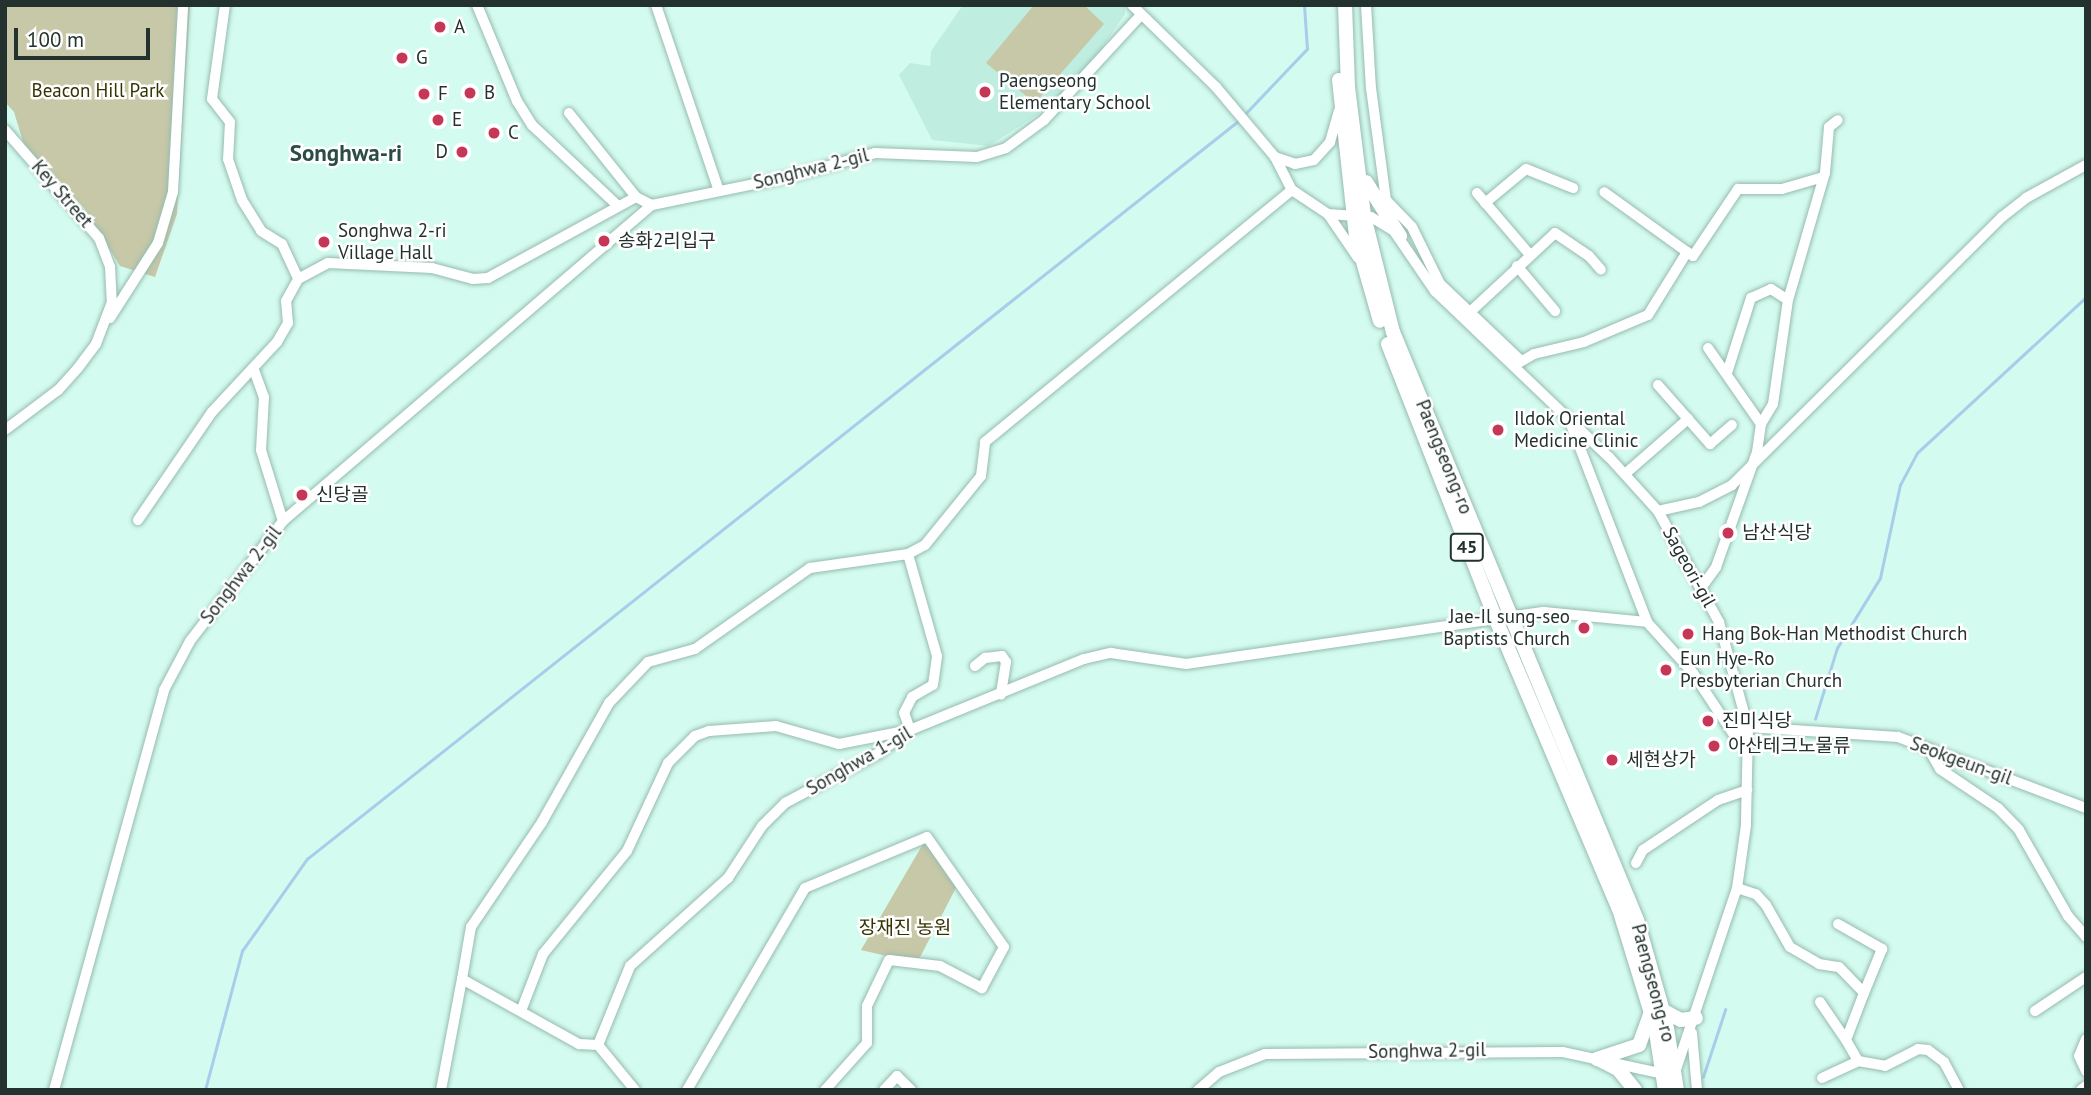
<!DOCTYPE html>
<html>
<head>
<meta charset="utf-8">
<style>
  body { margin:0 }
  #map { position:relative; width:2091px; height:1095px; overflow:hidden; background:#d4fbef; font-family:"PT Sans","Noto Sans KR",sans-serif }
  div>[style] { position:absolute }
  [style*='--x'] { left:calc(var(--x)*1px); top:calc(var(--y)*1px); width:calc(var(--w)*1px); rotate:calc(var(--a)*1deg) }
  .built>* { inset:0; background:#bfeee1 }
  .green>* { inset:0; background:#c6c8a7 }
  .stream>* { height:2.5px; margin:-1.25px; padding:0 1.25px; transform-origin:1.25px; border-radius:1.25px; background:#a6ceeb }
  .roads { filter:drop-shadow(0 0 2px #96bbb1) drop-shadow(0 0 2px #96bbb1) }
  .minor>* { height:10px; margin:-5px; padding:0 5px; transform-origin:5px; border-radius:5px; background:#fff }
  .major>* { height:14px; margin:-7px; padding:0 7px; transform-origin:7px; border-radius:7px; background:#fff }
  .dots>* { width:19px; height:19px; translate:-50% -50%; box-sizing:border-box; border:4px solid #fff; border-radius:50% }
  span { translate:-50% -50%; white-space:nowrap; text-align:center; line-height:1.15; -webkit-text-stroke:5px #fff; paint-order:stroke }
  .shield-label span { padding:2px 5px; background:#fff; border:2px solid; border-radius:5px; -webkit-text-stroke-width:0 }
  .shield-label { font-size:18px; color:#23322e; font-weight:700 }
  .poi-label { font-size:19px; color:#23322e }
  .left { translate:0 -50%; text-align:left }
  .right { translate:-100% -50%; text-align:right }
  .park-label { font-size:19px; color:#343400 }
  .street-label { font-size:19px; color:#23322e }
  .quarter-label { font-size:23px; color:#2b4d44; font-weight:700 }
  .frame { position:absolute; inset:0; border:7px solid #23322e; pointer-events:none }
  .scale { position:absolute; left:14px; top:28px; width:136px; height:32px; box-sizing:border-box; border:4px solid #23322e; border-top:0; padding-left:9px; font-size:21px; line-height:24px; white-space:nowrap; color:#23322e; -webkit-text-stroke:5px #fff; paint-order:stroke }
</style>
</head>
<body>
<div id="map">
  <div class="built">
    <i style="clip-path:polygon(963px 5px,1123px 5px,1125px 7px,1125px 14px,1097px 55px,1046px 109px,989px 146px,932px 140px,899px 75px,910px 63px,930px 66px,931px 51px)"></i>
  </div>
  <div class="green">
    <i style="clip-path:polygon(5px 5px,190px 5px,177px 214px,155px 277px,120px 266px,84px 208px,24px 145px,14px 112px,5px 102px)"></i>
    <i style="clip-path:polygon(1034px 5px,1084px 5px,1104px 24px,1035px 103px,986px 63px)"></i>
    <i style="clip-path:polygon(927px 837px,958px 884px,917px 963px,861px 950px)"></i>
  </div>
  <div class="stream">
    <i style="--x:1245;--y:114;--w:90;--a:-46.4"></i>
    <i style="--x:1307;--y:49;--w:44;--a:-93.9"></i>
    <i style="--x:1815;--y:719;--w:74;--a:-72.8"></i>
    <i style="--x:1837;--y:648;--w:82;--a:-58.4"></i>
    <i style="--x:1880;--y:578;--w:95;--a:-77.9"></i>
    <i style="--x:1900;--y:485;--w:36;--a:-62"></i>
    <i style="--x:1917;--y:453;--w:230;--a:-42.7"></i>
    <i style="--x:1703;--y:1077;--w:71;--a:-71.8"></i>
    <i style="--x:205;--y:1090;--w:144;--a:-75.1"></i>
    <i style="--x:242;--y:951;--w:113;--a:-54.8"></i>
    <i style="--x:307;--y:859;--w:1188;--a:-38.4"></i>
  </div>
  <div class="roads">
    <div class="minor">
      <i style="--x:225;--y:5;--w:95;--a:97.9"></i>
      <i style="--x:212;--y:99;--w:29;--a:52"></i>
      <i style="--x:230;--y:122;--w:37;--a:93"></i>
      <i style="--x:228;--y:159;--w:43;--a:71.1"></i>
      <i style="--x:242;--y:200;--w:36;--a:58"></i>
      <i style="--x:261;--y:231;--w:25;--a:32"></i>
      <i style="--x:282;--y:244;--w:38;--a:65"></i>
      <i style="--x:477;--y:5;--w:104;--a:67.4"></i>
      <i style="--x:517;--y:101;--w:28;--a:58"></i>
      <i style="--x:532;--y:125;--w:118;--a:43.3"></i>
      <i style="--x:656;--y:5;--w:196;--a:71.3"></i>
      <i style="--x:1132;--y:5;--w:117;--a:44.3"></i>
      <i style="--x:1216;--y:87;--w:92;--a:49.9"></i>
      <i style="--x:1275;--y:157;--w:37;--a:63"></i>
      <i style="--x:1292;--y:190;--w:43;--a:33.7"></i>
      <i style="--x:1328;--y:214;--w:43;--a:4"></i>
      <i style="--x:1371;--y:217;--w:27;--a:31"></i>
      <i style="--x:1394;--y:231;--w:73;--a:55.7"></i>
      <i style="--x:1435;--y:291;--w:240;--a:43.7"></i>
      <i style="--x:1609;--y:457;--w:73;--a:47.8"></i>
      <i style="--x:1658;--y:511;--w:127;--a:61.2"></i>
      <i style="--x:1719;--y:622;--w:109;--a:74.6"></i>
      <i style="--x:1748;--y:727;--w:98;--a:91.2"></i>
      <i style="--x:1746;--y:825;--w:64;--a:98.1"></i>
      <i style="--x:1737;--y:888;--w:194;--a:108.6"></i>
      <i style="--x:1675;--y:1072;--w:11;--a:170"></i>
      <i style="--x:1664;--y:1074;--w:103;--a:-167.7"></i>
      <i style="--x:1563;--y:1052;--w:298;--a:179.6"></i>
      <i style="--x:1265;--y:1054;--w:49;--a:158.6"></i>
      <i style="--x:1219;--y:1072;--w:28;--a:139"></i>
      <i style="--x:1366;--y:5;--w:83;--a:86.6"></i>
      <i style="--x:1371;--y:88;--w:113;--a:82.4"></i>
      <i style="--x:1386;--y:200;--w:37;--a:46"></i>
      <i style="--x:1412;--y:227;--w:64;--a:63.8"></i>
      <i style="--x:1440;--y:284;--w:110;--a:43.5"></i>
      <i style="--x:569;--y:113;--w:107;--a:51.4"></i>
      <i style="--x:5;--y:130;--w:143;--a:49"></i>
      <i style="--x:99;--y:238;--w:31;--a:69"></i>
      <i style="--x:110;--y:267;--w:35;--a:87"></i>
      <i style="--x:112;--y:302;--w:45;--a:110.9"></i>
      <i style="--x:96;--y:344;--w:30;--a:127"></i>
      <i style="--x:78;--y:368;--w:30;--a:132"></i>
      <i style="--x:58;--y:390;--w:66;--a:143"></i>
      <i style="--x:1275;--y:157;--w:21;--a:19"></i>
      <i style="--x:1295;--y:164;--w:19;--a:-12"></i>
      <i style="--x:1314;--y:160;--w:24;--a:-48"></i>
      <i style="--x:1330;--y:142;--w:32;--a:-74"></i>
      <i style="--x:1477;--y:193;--w:82;--a:49.5"></i>
      <i style="--x:1485;--y:203;--w:53;--a:-39.7"></i>
      <i style="--x:1526;--y:169;--w:51;--a:22"></i>
      <i style="--x:1328;--y:214;--w:53;--a:55.7"></i>
      <i style="--x:1687;--y:252;--w:7;--a:34"></i>
      <i style="--x:1693;--y:256;--w:81;--a:-56.1"></i>
      <i style="--x:1738;--y:189;--w:44;--a:0"></i>
      <i style="--x:1782;--y:189;--w:43;--a:-16.3"></i>
      <i style="--x:1517;--y:266;--w:59;--a:49.8"></i>
      <i style="--x:1469;--y:313;--w:117;--a:-42.9"></i>
      <i style="--x:1555;--y:233;--w:41;--a:34.1"></i>
      <i style="--x:1589;--y:256;--w:18;--a:49"></i>
      <i style="--x:110;--y:318;--w:89;--a:-57.4"></i>
      <i style="--x:158;--y:243;--w:53;--a:-73.6"></i>
      <i style="--x:173;--y:192;--w:187;--a:-86.9"></i>
      <i style="--x:1708;--y:348;--w:93;--a:55.1"></i>
      <i style="--x:1515;--y:365;--w:22;--a:-30"></i>
      <i style="--x:1534;--y:354;--w:51;--a:-13.5"></i>
      <i style="--x:1584;--y:342;--w:69;--a:-22.9"></i>
      <i style="--x:1648;--y:315;--w:74;--a:-58.2"></i>
      <i style="--x:1687;--y:252;--w:102;--a:-144.1"></i>
      <i style="--x:254;--y:370;--w:29;--a:70"></i>
      <i style="--x:264;--y:397;--w:53;--a:93.2"></i>
      <i style="--x:261;--y:450;--w:74;--a:72.8"></i>
      <i style="--x:1727;--y:373;--w:79;--a:-72.3"></i>
      <i style="--x:1751;--y:298;--w:22;--a:-24"></i>
      <i style="--x:1771;--y:289;--w:20;--a:33"></i>
      <i style="--x:1658;--y:385;--w:79;--a:48.6"></i>
      <i style="--x:1710;--y:444;--w:29;--a:-41"></i>
      <i style="--x:1570;--y:422;--w:214;--a:68.9"></i>
      <i style="--x:1625;--y:474;--w:84;--a:-41.1"></i>
      <i style="--x:1658;--y:511;--w:42;--a:-12.4"></i>
      <i style="--x:1699;--y:502;--w:37;--a:-27"></i>
      <i style="--x:1732;--y:485;--w:380;--a:-44.8"></i>
      <i style="--x:2002;--y:217;--w:31;--a:-38"></i>
      <i style="--x:2026;--y:198;--w:68;--a:-28.8"></i>
      <i style="--x:138;--y:520;--w:131;--a:-55.6"></i>
      <i style="--x:212;--y:412;--w:96;--a:-47.1"></i>
      <i style="--x:277;--y:342;--w:22;--a:-60"></i>
      <i style="--x:288;--y:323;--w:22;--a:-95"></i>
      <i style="--x:286;--y:301;--w:25;--a:-61"></i>
      <i style="--x:298;--y:279;--w:34;--a:-28"></i>
      <i style="--x:328;--y:263;--w:104;--a:2.8"></i>
      <i style="--x:432;--y:268;--w:42;--a:15"></i>
      <i style="--x:473;--y:279;--w:15;--a:-4"></i>
      <i style="--x:488;--y:278;--w:169;--a:-28.7"></i>
      <i style="--x:636;--y:197;--w:18;--a:27"></i>
      <i style="--x:1701;--y:588;--w:26;--a:-54"></i>
      <i style="--x:1716;--y:567;--w:122;--a:-70.4"></i>
      <i style="--x:1757;--y:452;--w:28;--a:-82"></i>
      <i style="--x:1761;--y:424;--w:23;--a:-59"></i>
      <i style="--x:1773;--y:404;--w:105;--a:-81.8"></i>
      <i style="--x:1788;--y:300;--w:132;--a:-73.8"></i>
      <i style="--x:1825;--y:173;--w:46;--a:-85"></i>
      <i style="--x:1829;--y:127;--w:11;--a:-38"></i>
      <i style="--x:975;--y:666;--w:13;--a:-39"></i>
      <i style="--x:985;--y:658;--w:17;--a:-7"></i>
      <i style="--x:1002;--y:656;--w:7;--a:56"></i>
      <i style="--x:1006;--y:662;--w:33;--a:99"></i>
      <i style="--x:1928;--y:748;--w:24;--a:60"></i>
      <i style="--x:1940;--y:769;--w:70;--a:33.9"></i>
      <i style="--x:1998;--y:808;--w:30;--a:46"></i>
      <i style="--x:2019;--y:830;--w:99;--a:60.3"></i>
      <i style="--x:2068;--y:916;--w:28;--a:49"></i>
      <i style="--x:1636;--y:863;--w:15;--a:-62"></i>
      <i style="--x:1643;--y:850;--w:90;--a:-33.7"></i>
      <i style="--x:1718;--y:800;--w:31;--a:-19"></i>
      <i style="--x:1737;--y:888;--w:20;--a:18"></i>
      <i style="--x:1756;--y:894;--w:15;--a:48"></i>
      <i style="--x:1766;--y:905;--w:48;--a:60.3"></i>
      <i style="--x:1790;--y:947;--w:34;--a:30"></i>
      <i style="--x:1819;--y:964;--w:20;--a:9"></i>
      <i style="--x:1839;--y:967;--w:36;--a:46"></i>
      <i style="--x:1864;--y:993;--w:50;--a:111"></i>
      <i style="--x:1846;--y:1040;--w:24;--a:60"></i>
      <i style="--x:1858;--y:1061;--w:27;--a:10"></i>
      <i style="--x:1885;--y:1066;--w:37;--a:-27"></i>
      <i style="--x:1918;--y:1049;--w:10;--a:6"></i>
      <i style="--x:1928;--y:1050;--w:20;--a:37"></i>
      <i style="--x:1944;--y:1062;--w:32;--a:62"></i>
      <i style="--x:1838;--y:924;--w:51;--a:29.6"></i>
      <i style="--x:1882;--y:949;--w:48;--a:112.2"></i>
      <i style="--x:462;--y:979;--w:53;--a:-80.2"></i>
      <i style="--x:471;--y:927;--w:127;--a:-55.9"></i>
      <i style="--x:542;--y:822;--w:137;--a:-60.6"></i>
      <i style="--x:609;--y:703;--w:57;--a:-46.4"></i>
      <i style="--x:648;--y:662;--w:49;--a:-15.5"></i>
      <i style="--x:695;--y:649;--w:141;--a:-35.2"></i>
      <i style="--x:810;--y:568;--w:99;--a:-8.1"></i>
      <i style="--x:908;--y:554;--w:19;--a:-28"></i>
      <i style="--x:925;--y:545;--w:89;--a:-50.9"></i>
      <i style="--x:981;--y:476;--w:34;--a:-83"></i>
      <i style="--x:985;--y:442;--w:397;--a:-39.4"></i>
      <i style="--x:1820;--y:1002;--w:46;--a:55.6"></i>
      <i style="--x:521;--y:1011;--w:61;--a:-68.9"></i>
      <i style="--x:543;--y:954;--w:133;--a:-50.8"></i>
      <i style="--x:627;--y:851;--w:97;--a:-65"></i>
      <i style="--x:668;--y:763;--w:38;--a:-45"></i>
      <i style="--x:695;--y:736;--w:15;--a:-20"></i>
      <i style="--x:709;--y:731;--w:67;--a:-4.3"></i>
      <i style="--x:776;--y:726;--w:66;--a:15.9"></i>
      <i style="--x:839;--y:744;--w:72;--a:-11.2"></i>
      <i style="--x:910;--y:730;--w:18;--a:-109"></i>
      <i style="--x:904;--y:713;--w:18;--a:-63"></i>
      <i style="--x:912;--y:697;--w:24;--a:-30"></i>
      <i style="--x:933;--y:685;--w:29;--a:-82"></i>
      <i style="--x:937;--y:656;--w:106;--a:-105.9"></i>
      <i style="--x:2035;--y:1011;--w:61;--a:-33.7"></i>
      <i style="--x:1692;--y:1033;--w:57;--a:85"></i>
      <i style="--x:2086;--y:1039;--w:18;--a:112"></i>
      <i style="--x:2079;--y:1056;--w:17;--a:65"></i>
      <i style="--x:598;--y:1045;--w:58;--a:50.6"></i>
      <i style="--x:1822;--y:1078;--w:40;--a:-25"></i>
      <i style="--x:54;--y:1090;--w:415;--a:-74.6"></i>
      <i style="--x:164;--y:690;--w:55;--a:-62"></i>
      <i style="--x:190;--y:641;--w:152;--a:-52.2"></i>
      <i style="--x:283;--y:521;--w:486;--a:-40.6"></i>
      <i style="--x:652;--y:205;--w:140;--a:-11.6"></i>
      <i style="--x:789;--y:177;--w:89;--a:-15.6"></i>
      <i style="--x:875;--y:153;--w:102;--a:2.2"></i>
      <i style="--x:977;--y:157;--w:30;--a:-17"></i>
      <i style="--x:1006;--y:148;--w:47;--a:-36.4"></i>
      <i style="--x:1044;--y:120;--w:142;--a:-47.3"></i>
      <i style="--x:441;--y:1090;--w:113;--a:-79.3"></i>
      <i style="--x:462;--y:979;--w:134;--a:29.1"></i>
      <i style="--x:579;--y:1044;--w:19;--a:3"></i>
      <i style="--x:598;--y:1045;--w:85;--a:-67.9"></i>
      <i style="--x:630;--y:966;--w:132;--a:-41.9"></i>
      <i style="--x:728;--y:878;--w:62;--a:-56.8"></i>
      <i style="--x:762;--y:826;--w:33;--a:-45"></i>
      <i style="--x:785;--y:803;--w:106;--a:-28"></i>
      <i style="--x:879;--y:753;--w:39;--a:-37"></i>
      <i style="--x:910;--y:730;--w:188;--a:-22.2"></i>
      <i style="--x:1084;--y:659;--w:28;--a:-13"></i>
      <i style="--x:1111;--y:653;--w:76;--a:8.3"></i>
      <i style="--x:1186;--y:664;--w:362;--a:-8.3"></i>
      <i style="--x:1544;--y:612;--w:103;--a:5.5"></i>
      <i style="--x:1647;--y:622;--w:69;--a:48"></i>
      <i style="--x:1693;--y:673;--w:74;--a:56.5"></i>
      <i style="--x:1734;--y:735;--w:16;--a:-30"></i>
      <i style="--x:1748;--y:727;--w:150;--a:3.8"></i>
      <i style="--x:1898;--y:737;--w:201;--a:20.7"></i>
      <i style="--x:687;--y:1090;--w:234;--a:-59.7"></i>
      <i style="--x:805;--y:888;--w:132;--a:-22.7"></i>
      <i style="--x:927;--y:837;--w:134;--a:55"></i>
      <i style="--x:1004;--y:947;--w:47;--a:118.2"></i>
      <i style="--x:982;--y:988;--w:47;--a:-152.4"></i>
      <i style="--x:940;--y:966;--w:51;--a:-173.3"></i>
      <i style="--x:889;--y:960;--w:51;--a:115.6"></i>
      <i style="--x:867;--y:1006;--w:37;--a:90"></i>
      <i style="--x:867;--y:1043;--w:63;--a:131.8"></i>
      <i style="--x:884;--y:1090;--w:19;--a:-47"></i>
      <i style="--x:897;--y:1076;--w:20;--a:45"></i>
      <i style="--x:2081;--y:1090;--w:6;--a:-39"></i>
    </div>
    <div class="major">
      <i style="--x:1345;--y:5;--w:82;--a:87.9"></i>
      <i style="--x:1348;--y:87;--w:130;--a:82.9"></i>
      <i style="--x:1364;--y:216;--w:120;--a:76"></i>
      <i style="--x:1393;--y:332;--w:637;--a:67.46"></i>
      <i style="--x:1637;--y:920;--w:106;--a:74.1"></i>
      <i style="--x:1666;--y:1022;--w:69;--a:80.8"></i>
      <i style="--x:1339;--y:80;--w:158;--a:83.8"></i>
      <i style="--x:1356;--y:237;--w:87;--a:74.1"></i>
      <i style="--x:1366;--y:182;--w:64;--a:57.8"></i>
      <i style="--x:1388;--y:344;--w:299;--a:68.6"></i>
      <i style="--x:1497;--y:622;--w:312;--a:67"></i>
      <i style="--x:1619;--y:909;--w:122;--a:72.9"></i>
      <i style="--x:1655;--y:1026;--w:65;--a:81.1"></i>
      <i style="--x:1662;--y:1010;--w:21;--a:28"></i>
      <i style="--x:1681;--y:1020;--w:15;--a:-8"></i>
      <i style="--x:1597;--y:1059;--w:44;--a:-18.4"></i>
      <i style="--x:1639;--y:1045;--w:32;--a:-70"></i>
      <i style="--x:1598;--y:1059;--w:22;--a:27"></i>
      <i style="--x:1618;--y:1069;--w:27;--a:51"></i>
    </div>
  </div>
  <div class="dots">
    <i style="left:440px;top:27px;background:#c63656"></i>
    <i style="left:402px;top:58px;background:#c63656"></i>
    <i style="left:985px;top:92px;background:#c63656"></i>
    <i style="left:470px;top:93px;background:#c63656"></i>
    <i style="left:424px;top:94px;background:#c63656"></i>
    <i style="left:438px;top:120px;background:#c63656"></i>
    <i style="left:494px;top:133px;background:#c63656"></i>
    <i style="left:462px;top:152px;background:#c63656"></i>
    <i style="left:604px;top:241px;background:#c63656"></i>
    <i style="left:324px;top:242px;background:#c63656"></i>
    <i style="left:1498px;top:430px;background:#c63656"></i>
    <i style="left:302px;top:495px;background:#c63656"></i>
    <i style="left:1728px;top:533px;background:#c63656"></i>
    <i style="left:1584px;top:628px;background:#c63656"></i>
    <i style="left:1688px;top:634px;background:#c63656"></i>
    <i style="left:1666px;top:670px;background:#c63656"></i>
    <i style="left:1708px;top:721px;background:#c63656"></i>
    <i style="left:1714px;top:746px;background:#c63656"></i>
    <i style="left:1612px;top:760px;background:#c63656"></i>
  </div>
  <div class="shield-label">
    <span style="left:1467px;top:547px">45</span>
  </div>
  <div class="poi-label">
    <span class="left" style="left:454px;top:27px">A</span>
    <span class="left" style="left:416px;top:58px">G</span>
    <span class="left" style="left:999px;top:92px">Paengseong<br>Elementary School</span>
    <span class="left" style="left:484px;top:93px">B</span>
    <span class="left" style="left:438px;top:94px">F</span>
    <span class="left" style="left:452px;top:120px">E</span>
    <span class="left" style="left:508px;top:133px">C</span>
    <span class="right" style="left:448px;top:152px">D</span>
    <span class="left" style="left:338px;top:242px">Songhwa 2-ri<br>Village Hall</span>
    <span class="left" style="left:618px;top:241px">송화2리입구</span>
    <span class="left" style="left:1514px;top:430px">Ildok Oriental<br>Medicine Clinic</span>
    <span class="left" style="left:316px;top:495px">신당골</span>
    <span class="left" style="left:1742px;top:533px">남산식당</span>
    <span class="right" style="left:1570px;top:628px">Jae-Il sung-seo<br>Baptists Church</span>
    <span class="left" style="left:1702px;top:634px">Hang Bok-Han Methodist Church</span>
    <span class="left" style="left:1680px;top:670px">Eun Hye-Ro<br>Presbyterian Church</span>
    <span class="left" style="left:1722px;top:721px">진미식당</span>
    <span class="left" style="left:1728px;top:746px">아산테크노물류</span>
    <span class="left" style="left:1626px;top:760px">세현상가</span>
  </div>
  <div class="park-label">
    <span style="left:98px;top:91px">Beacon Hill Park</span>
    <span style="left:905px;top:928px">장재진 농원</span>
  </div>
  <div class="street-label">
    <span style="left:811px;top:169px;rotate:-14deg">Songhwa 2-gil</span>
    <span style="left:62px;top:194px;rotate:49deg">Key Street</span>
    <span style="left:1444px;top:457px;rotate:68deg">Paengseong-ro</span>
    <span style="left:1689px;top:567px;rotate:61deg">Sageori-gil</span>
    <span style="left:241px;top:575px;rotate:-52deg">Songhwa 2-gil</span>
    <span style="left:859px;top:761px;rotate:-30deg">Songhwa 1-gil</span>
    <span style="left:1961px;top:761px;rotate:20deg">Seokgeun-gil</span>
    <span style="left:1653px;top:983px;rotate:75deg">Paengseong-ro</span>
    <span style="left:1427px;top:1051px;rotate:-1deg">Songhwa 2-gil</span>
  </div>
  <div class="quarter-label">
    <span style="left:346px;top:153px">Songhwa-ri</span>
  </div>
  <div class="frame"></div>
  <div class="scale">100 m</div>
</div>
</body>
</html>
